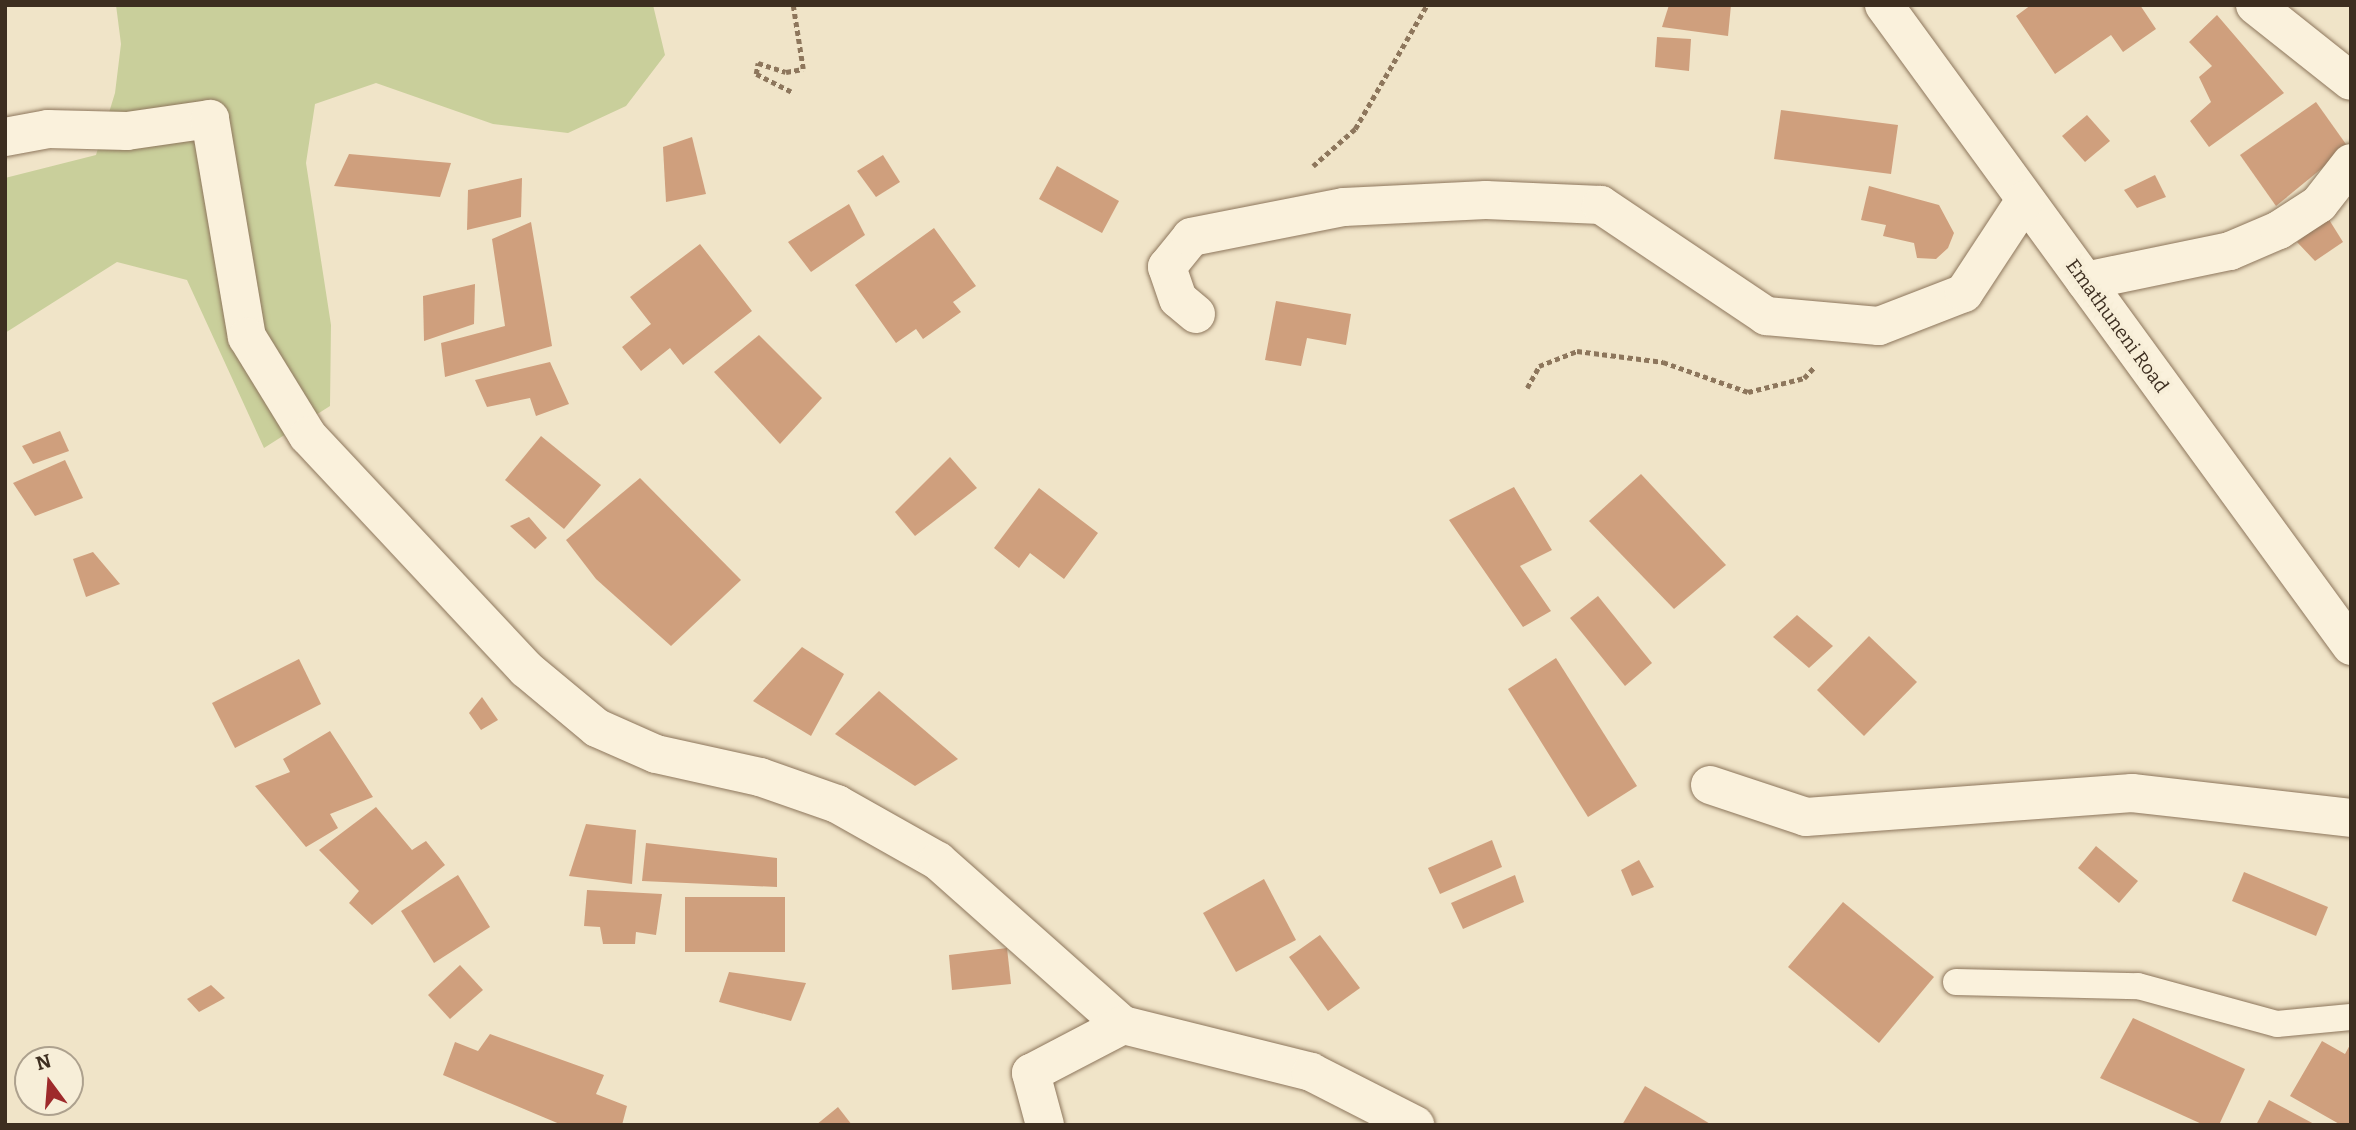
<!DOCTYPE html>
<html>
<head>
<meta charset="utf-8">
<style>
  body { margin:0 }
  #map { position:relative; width:2356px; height:1130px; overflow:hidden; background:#f0e4c8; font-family:Bitter,serif }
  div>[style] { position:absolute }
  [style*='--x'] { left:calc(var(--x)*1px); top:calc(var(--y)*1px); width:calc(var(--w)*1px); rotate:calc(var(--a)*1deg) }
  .green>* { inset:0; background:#c9cf9b }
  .building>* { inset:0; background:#cf9f7d }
  .path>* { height:4.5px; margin-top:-2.25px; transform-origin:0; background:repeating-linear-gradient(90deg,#8d765c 0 5px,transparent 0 8.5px) }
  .roads { filter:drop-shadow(0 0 2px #8d765c) drop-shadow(0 0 2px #8d765c) }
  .lane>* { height:26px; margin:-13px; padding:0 13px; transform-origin:13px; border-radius:13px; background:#faf1dc }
  .street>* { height:38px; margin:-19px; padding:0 19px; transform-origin:19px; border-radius:19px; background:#faf1dc }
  span { translate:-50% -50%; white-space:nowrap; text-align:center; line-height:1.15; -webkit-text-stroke:6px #f7eed8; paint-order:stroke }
  .street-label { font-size:19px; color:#3d2e20 }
  .frame { position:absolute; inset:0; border:7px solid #3d2e20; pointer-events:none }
  .north { position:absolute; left:14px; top:1046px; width:70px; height:70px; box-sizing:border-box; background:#f7eed8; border:2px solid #ada18e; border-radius:50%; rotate:344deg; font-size:19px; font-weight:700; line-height:28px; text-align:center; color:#3d2e20 }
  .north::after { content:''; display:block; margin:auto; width:24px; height:32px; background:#9e2a2b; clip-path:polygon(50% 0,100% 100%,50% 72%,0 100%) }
</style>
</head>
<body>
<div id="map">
  <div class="green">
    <i style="clip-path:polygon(116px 5px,653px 5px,665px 55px,626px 106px,568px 133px,493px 124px,376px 83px,315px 104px,306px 163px,331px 325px,330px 406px,264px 448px,187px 280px,117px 262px,5px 333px,5px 178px,96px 155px,115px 93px,121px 44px)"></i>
  </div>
  <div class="building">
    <i style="clip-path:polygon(1669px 5px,1731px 5px,1728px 36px,1662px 27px)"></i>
    <i style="clip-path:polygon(2031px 5px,2140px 5px,2156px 29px,2123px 52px,2111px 35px,2055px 74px,2016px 16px)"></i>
    <i style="clip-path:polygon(2217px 15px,2284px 93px,2209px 147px,2190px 121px,2211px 102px,2199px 77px,2212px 66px,2189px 42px)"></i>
    <i style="clip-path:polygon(1657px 37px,1691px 39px,1689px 71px,1655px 67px)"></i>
    <i style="clip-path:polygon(2316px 102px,2348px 147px,2276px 206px,2240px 155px)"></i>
    <i style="clip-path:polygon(1781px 110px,1898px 125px,1891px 174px,1774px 159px)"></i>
    <i style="clip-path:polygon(2087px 115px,2110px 141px,2085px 162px,2062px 136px)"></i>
    <i style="clip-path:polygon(692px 137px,706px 194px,666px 202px,663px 147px)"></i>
    <i style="clip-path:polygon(349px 154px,451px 163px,440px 197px,334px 186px)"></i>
    <i style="clip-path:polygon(883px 155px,900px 182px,876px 197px,857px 171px)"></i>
    <i style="clip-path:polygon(1057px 166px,1119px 201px,1102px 233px,1039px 199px)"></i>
    <i style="clip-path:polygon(2155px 175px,2166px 197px,2137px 208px,2124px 190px)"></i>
    <i style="clip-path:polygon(522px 178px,521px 217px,467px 230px,468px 190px)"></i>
    <i style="clip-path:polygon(1869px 186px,1939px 205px,1954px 233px,1948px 248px,1936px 259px,1917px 258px,1914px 243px,1883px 236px,1886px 225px,1861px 220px)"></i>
    <i style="clip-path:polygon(849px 204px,865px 235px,811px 272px,788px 242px)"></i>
    <i style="clip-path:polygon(2328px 218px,2343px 242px,2315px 261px,2297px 242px)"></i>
    <i style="clip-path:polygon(531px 222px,552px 346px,445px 377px,441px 343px,505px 326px,492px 239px)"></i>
    <i style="clip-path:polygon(934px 228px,976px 286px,953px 302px,961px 312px,923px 339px,916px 329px,896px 343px,855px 285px)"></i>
    <i style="clip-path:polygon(700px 244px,752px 311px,683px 365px,670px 348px,641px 371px,622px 347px,651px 324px,630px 297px)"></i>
    <i style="clip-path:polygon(475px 284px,474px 324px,424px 341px,423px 296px)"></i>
    <i style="clip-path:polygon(1276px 301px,1351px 314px,1346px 345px,1307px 338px,1301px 366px,1265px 360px)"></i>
    <i style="clip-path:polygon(759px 335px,822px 398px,780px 444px,714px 372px)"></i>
    <i style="clip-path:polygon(550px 362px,569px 404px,536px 416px,530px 398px,487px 407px,475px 380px)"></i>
    <i style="clip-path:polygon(60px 431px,69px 451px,33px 464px,22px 446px)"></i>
    <i style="clip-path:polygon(541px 436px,601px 485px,564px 529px,505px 480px)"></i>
    <i style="clip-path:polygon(950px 457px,977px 488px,915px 536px,895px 512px)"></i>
    <i style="clip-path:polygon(65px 460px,83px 498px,35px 516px,13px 483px)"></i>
    <i style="clip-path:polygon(1641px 474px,1726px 565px,1674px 609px,1589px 521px)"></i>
    <i style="clip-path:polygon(640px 478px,741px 580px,671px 646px,596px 579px,566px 540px)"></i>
    <i style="clip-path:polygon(1514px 487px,1552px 550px,1520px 566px,1551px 611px,1523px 627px,1449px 520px)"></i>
    <i style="clip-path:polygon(1039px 488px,1098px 533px,1064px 579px,1030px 553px,1019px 568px,994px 548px)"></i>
    <i style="clip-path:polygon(529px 517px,547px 538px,535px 549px,510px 526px)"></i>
    <i style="clip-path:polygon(93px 552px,120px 584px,86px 597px,73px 559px)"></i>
    <i style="clip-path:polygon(1598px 596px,1652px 663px,1625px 686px,1570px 618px)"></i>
    <i style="clip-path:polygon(1797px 615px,1833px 646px,1809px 668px,1773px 637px)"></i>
    <i style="clip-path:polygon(1869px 636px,1917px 682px,1864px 736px,1817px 690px)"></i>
    <i style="clip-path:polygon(802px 647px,844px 674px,811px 736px,753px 701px)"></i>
    <i style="clip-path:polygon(1556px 658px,1637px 786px,1588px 817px,1508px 689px)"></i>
    <i style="clip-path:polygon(299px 659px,321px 704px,235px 748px,212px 703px)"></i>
    <i style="clip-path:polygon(879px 691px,958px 759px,915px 786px,835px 734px)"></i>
    <i style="clip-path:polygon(482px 697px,498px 720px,481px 730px,469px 713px)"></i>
    <i style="clip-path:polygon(330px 731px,373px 797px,330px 814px,338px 828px,306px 847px,255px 786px,290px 772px,283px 759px)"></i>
    <i style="clip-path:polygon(376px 807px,412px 850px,426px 841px,445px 865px,372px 925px,349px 903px,359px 891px,319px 850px)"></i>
    <i style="clip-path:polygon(586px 824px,636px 830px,632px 884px,569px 876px)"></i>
    <i style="clip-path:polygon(1492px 840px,1502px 867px,1440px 894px,1428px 868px)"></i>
    <i style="clip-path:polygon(646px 843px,777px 858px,777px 887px,642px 881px)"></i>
    <i style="clip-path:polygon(2096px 846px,2138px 881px,2119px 903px,2078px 868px)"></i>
    <i style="clip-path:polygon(1639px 860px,1654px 887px,1632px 896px,1621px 870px)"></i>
    <i style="clip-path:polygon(2244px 872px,2328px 907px,2316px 936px,2232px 901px)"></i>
    <i style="clip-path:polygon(458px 875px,490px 927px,434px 963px,401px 911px)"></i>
    <i style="clip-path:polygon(1515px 875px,1524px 902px,1463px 929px,1451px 903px)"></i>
    <i style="clip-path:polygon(1264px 879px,1296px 940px,1236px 972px,1203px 913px)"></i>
    <i style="clip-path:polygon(587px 890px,662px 894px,656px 935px,636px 932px,635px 944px,603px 944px,600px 927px,584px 926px)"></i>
    <i style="clip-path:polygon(685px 897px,785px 897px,785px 952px,685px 952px)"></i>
    <i style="clip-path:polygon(1843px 902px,1934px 977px,1879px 1043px,1788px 967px)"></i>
    <i style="clip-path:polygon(1320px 935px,1360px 988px,1328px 1011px,1289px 957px)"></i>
    <i style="clip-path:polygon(1007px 948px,1011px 984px,952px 990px,949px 955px)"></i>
    <i style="clip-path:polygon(460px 965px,483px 990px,450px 1019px,428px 995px)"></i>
    <i style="clip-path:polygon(729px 972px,806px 983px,791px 1021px,719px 1002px)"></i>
    <i style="clip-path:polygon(211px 985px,225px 998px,199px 1012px,187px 999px)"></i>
    <i style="clip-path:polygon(2133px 1018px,2245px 1069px,2219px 1125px,2204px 1125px,2100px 1078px)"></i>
    <i style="clip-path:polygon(490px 1034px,604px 1075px,596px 1094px,627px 1106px,622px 1125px,562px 1125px,443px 1075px,455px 1042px,478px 1051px)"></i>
    <i style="clip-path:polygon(2322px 1041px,2345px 1054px,2351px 1043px,2351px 1125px,2341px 1125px,2290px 1096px)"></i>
    <i style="clip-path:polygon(1645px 1086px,1697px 1116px,1712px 1125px,1622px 1125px)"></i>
    <i style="clip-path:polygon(2269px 1100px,2316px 1125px,2256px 1125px)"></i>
    <i style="clip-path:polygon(838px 1107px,852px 1125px,816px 1125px)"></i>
  </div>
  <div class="path">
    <i style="--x:791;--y:92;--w:39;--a:-153"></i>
    <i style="--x:756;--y:74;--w:11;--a:-80"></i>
    <i style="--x:758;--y:63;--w:29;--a:18"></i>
    <i style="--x:786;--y:72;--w:17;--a:-10"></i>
    <i style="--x:803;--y:69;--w:65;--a:-98.9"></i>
    <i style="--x:1313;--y:166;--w:56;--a:-41.4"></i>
    <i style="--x:1355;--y:129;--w:143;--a:-59.9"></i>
    <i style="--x:1527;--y:388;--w:25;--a:-61"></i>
    <i style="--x:1539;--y:366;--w:41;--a:-21.5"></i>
    <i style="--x:1577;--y:351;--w:87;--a:7.3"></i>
    <i style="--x:1663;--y:362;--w:90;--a:19.4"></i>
    <i style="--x:1748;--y:392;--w:58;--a:-14"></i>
    <i style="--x:1804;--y:378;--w:16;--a:-47"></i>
  </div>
  <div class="roads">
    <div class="lane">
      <i style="--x:1956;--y:982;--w:182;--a:1.3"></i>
      <i style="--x:2138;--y:986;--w:144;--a:15.3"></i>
      <i style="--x:2277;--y:1024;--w:74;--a:-5.4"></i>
    </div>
    <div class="street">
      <i style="--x:1884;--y:5;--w:793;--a:53.92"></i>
      <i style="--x:2255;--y:5;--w:122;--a:38.4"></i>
      <i style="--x:5;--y:137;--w:44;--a:-10.5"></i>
      <i style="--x:48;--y:129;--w:79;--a:1.5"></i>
      <i style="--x:127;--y:131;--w:84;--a:-8.2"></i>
      <i style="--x:210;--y:119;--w:221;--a:80.4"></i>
      <i style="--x:247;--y:337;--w:116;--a:58.4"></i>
      <i style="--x:308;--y:436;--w:319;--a:46.9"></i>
      <i style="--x:526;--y:669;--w:92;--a:39.7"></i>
      <i style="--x:597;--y:728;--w:64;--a:23.8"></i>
      <i style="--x:656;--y:754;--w:107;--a:12.5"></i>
      <i style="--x:760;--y:777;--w:82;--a:19.3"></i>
      <i style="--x:837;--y:804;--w:116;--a:29.4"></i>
      <i style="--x:938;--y:861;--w:247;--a:41.6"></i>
      <i style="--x:1123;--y:1025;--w:194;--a:14"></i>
      <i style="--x:1311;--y:1072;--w:117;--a:27"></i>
      <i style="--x:2085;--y:281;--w:148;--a:-11.7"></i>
      <i style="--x:2230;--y:251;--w:53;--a:-23.2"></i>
      <i style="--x:2279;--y:230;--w:48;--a:-33"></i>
      <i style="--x:2319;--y:204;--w:52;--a:-52"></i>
      <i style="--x:1196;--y:314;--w:23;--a:-140"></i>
      <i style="--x:1178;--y:299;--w:34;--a:-109"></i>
      <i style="--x:1167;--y:267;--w:38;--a:-51"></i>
      <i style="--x:1191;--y:237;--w:156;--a:-11.1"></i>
      <i style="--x:1344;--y:207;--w:142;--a:-2.8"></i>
      <i style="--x:1486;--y:200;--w:115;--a:2.5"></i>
      <i style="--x:1601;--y:205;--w:199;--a:33.9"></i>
      <i style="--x:1766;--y:316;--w:113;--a:5.1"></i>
      <i style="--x:1879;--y:326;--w:91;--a:-21.2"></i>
      <i style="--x:1964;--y:293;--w:111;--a:-56.7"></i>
      <i style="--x:1710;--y:785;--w:101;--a:18.4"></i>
      <i style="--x:1806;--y:817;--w:327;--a:-4.2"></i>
      <i style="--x:2132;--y:793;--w:220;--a:6.5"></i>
      <i style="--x:1045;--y:1125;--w:54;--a:-105.1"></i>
      <i style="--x:1031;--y:1073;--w:104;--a:-27.6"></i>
    </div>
  </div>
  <div class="street-label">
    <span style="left:2117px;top:326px;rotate:54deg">Emathuneni Road</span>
  </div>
  <div class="frame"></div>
  <div class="north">N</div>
</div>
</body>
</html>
